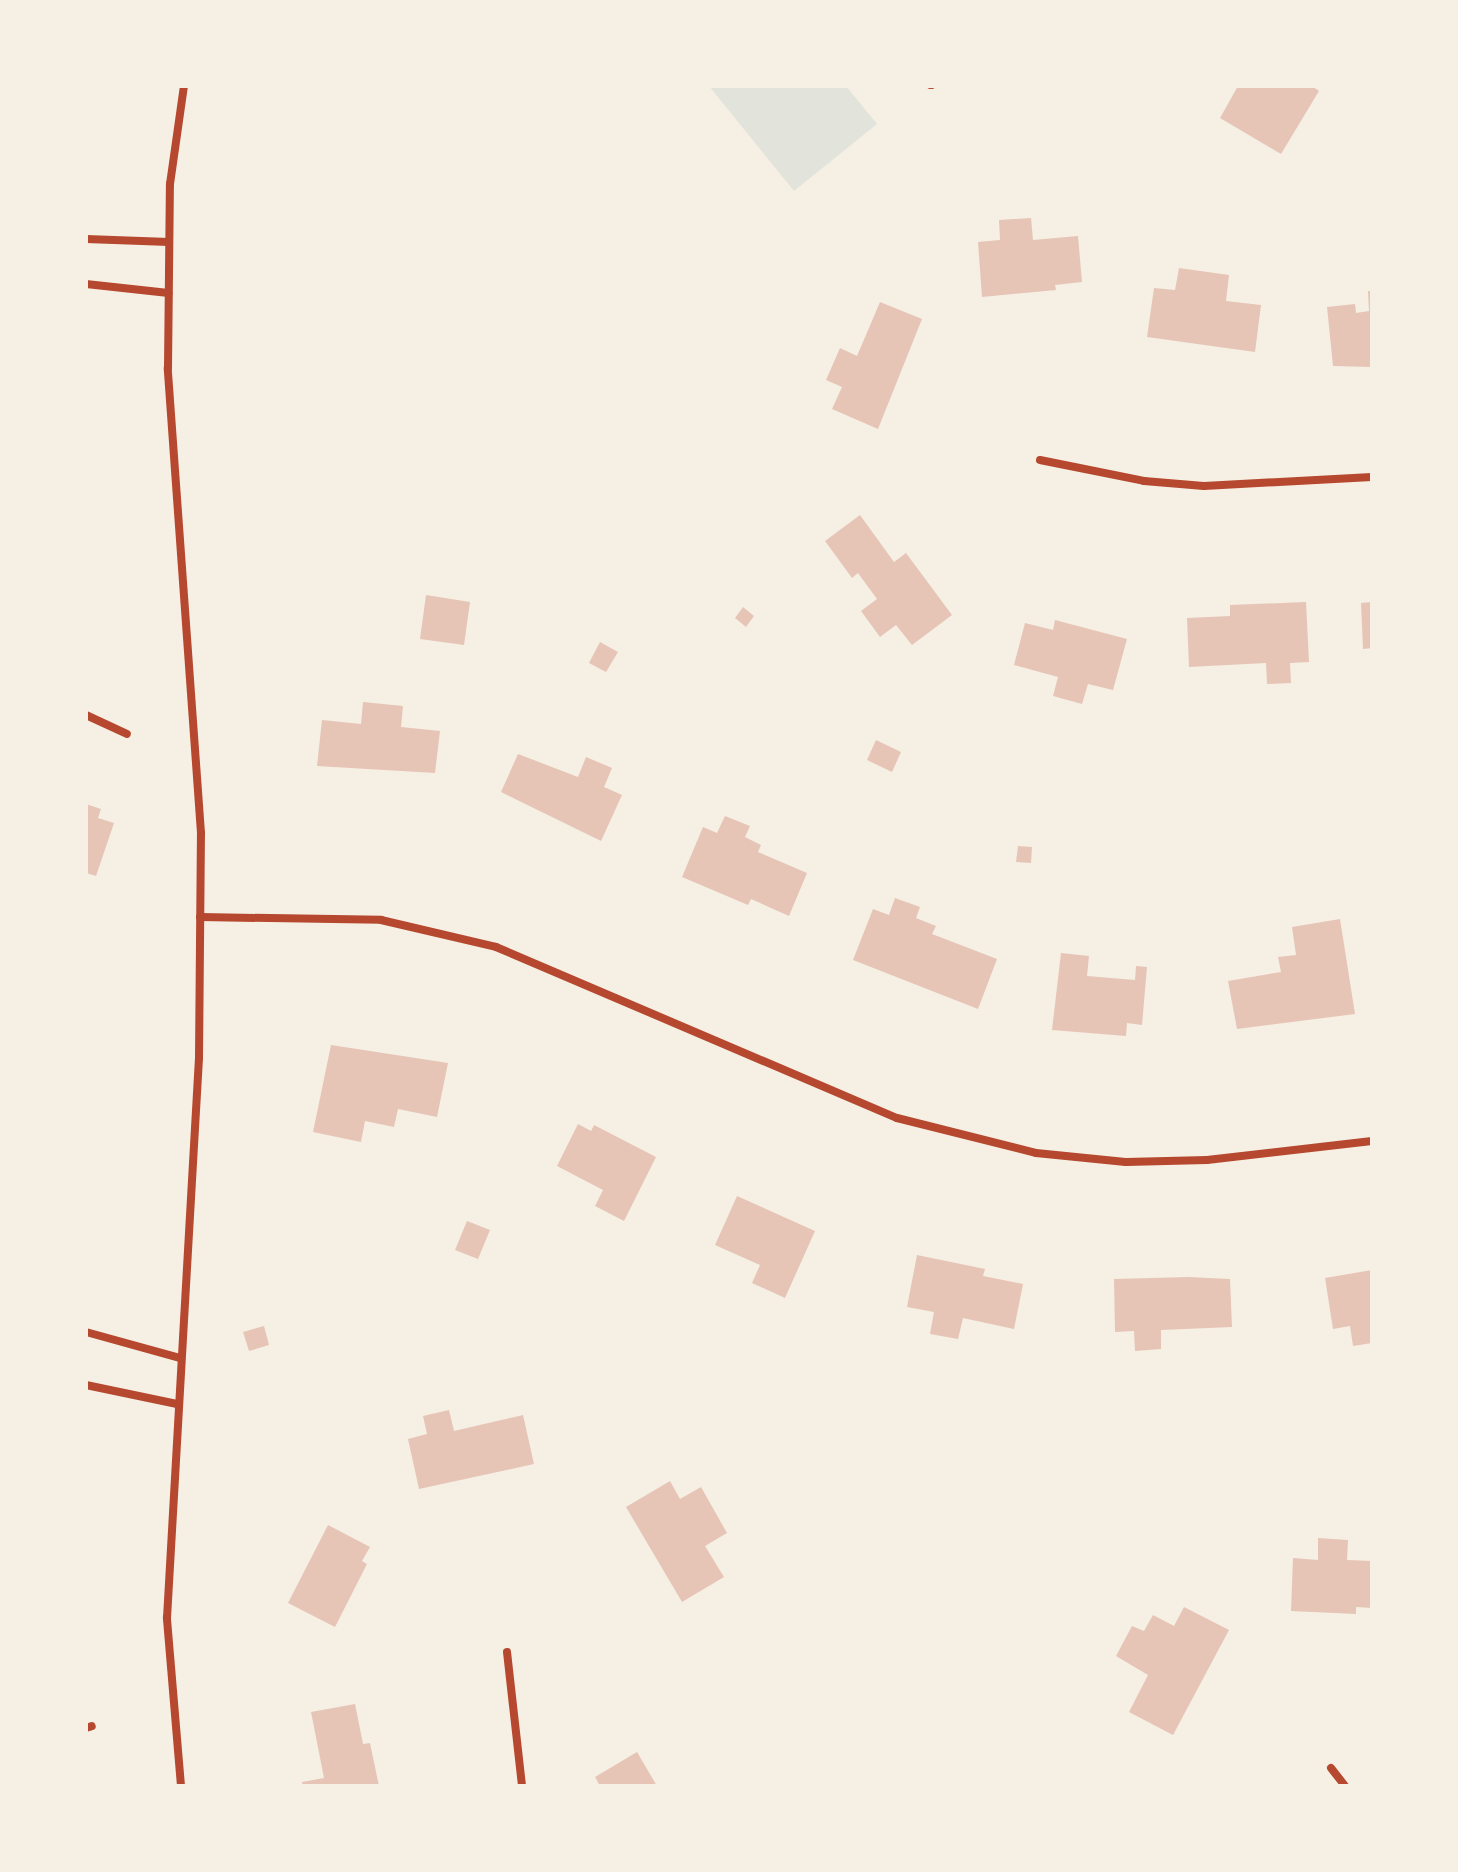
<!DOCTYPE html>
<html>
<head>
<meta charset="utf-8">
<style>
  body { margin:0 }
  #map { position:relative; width:1458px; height:1872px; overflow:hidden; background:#f6efe4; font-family:Poppins,sans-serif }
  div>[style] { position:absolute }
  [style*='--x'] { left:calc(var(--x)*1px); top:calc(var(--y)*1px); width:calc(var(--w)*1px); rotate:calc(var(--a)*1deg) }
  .green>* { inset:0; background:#e2e4dc }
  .building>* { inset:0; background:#e6c5b7 }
  .service>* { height:6px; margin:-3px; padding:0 3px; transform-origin:3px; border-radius:3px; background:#b5482f }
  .minor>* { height:8px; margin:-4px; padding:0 4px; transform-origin:4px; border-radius:4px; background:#b5482f }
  span { translate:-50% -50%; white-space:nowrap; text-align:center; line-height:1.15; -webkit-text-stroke:8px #f6efe4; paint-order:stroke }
  .frame { position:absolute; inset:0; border:88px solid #f6efe4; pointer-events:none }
</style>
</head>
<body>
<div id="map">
  <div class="green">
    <i style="clip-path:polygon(709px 86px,846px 86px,877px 124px,794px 191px)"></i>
  </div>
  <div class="building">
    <i style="clip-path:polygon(1238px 86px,1312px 86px,1319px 91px,1281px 154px,1220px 118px)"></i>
    <i style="clip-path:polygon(1031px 218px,1033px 240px,1078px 236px,1082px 282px,1055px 285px,1056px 290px,982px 297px,978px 242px,1000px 240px,999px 220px)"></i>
    <i style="clip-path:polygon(1179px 268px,1229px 275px,1226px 301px,1261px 305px,1255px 352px,1147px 337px,1154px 288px,1175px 290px)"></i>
    <i style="clip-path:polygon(1368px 291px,1372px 291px,1372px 367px,1333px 366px,1327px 307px,1355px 304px,1356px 313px,1369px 311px)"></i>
    <i style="clip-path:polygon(880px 302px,922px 319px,878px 429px,832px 409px,842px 387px,826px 380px,840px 348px,857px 356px)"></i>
    <i style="clip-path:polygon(860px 515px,894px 562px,906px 553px,952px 615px,912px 645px,896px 625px,880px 637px,861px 611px,877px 599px,858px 573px,852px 578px,825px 541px)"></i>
    <i style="clip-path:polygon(426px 595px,470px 602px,464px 645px,420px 639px)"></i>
    <i style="clip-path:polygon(1306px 602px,1309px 662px,1290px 663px,1291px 683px,1267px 684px,1266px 663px,1189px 667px,1187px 618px,1230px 616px,1230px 605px)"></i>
    <i style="clip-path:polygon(1372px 602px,1372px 648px,1363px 649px,1361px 603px)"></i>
    <i style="clip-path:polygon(743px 607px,754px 616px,746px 627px,735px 618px)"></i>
    <i style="clip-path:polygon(1055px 620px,1127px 639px,1113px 690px,1088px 684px,1082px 704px,1053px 696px,1058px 677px,1014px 665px,1025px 623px,1053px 630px)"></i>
    <i style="clip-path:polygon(600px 642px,618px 652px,606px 672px,589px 663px)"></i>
    <i style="clip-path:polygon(363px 702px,403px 706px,401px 727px,440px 731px,435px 773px,317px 766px,322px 720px,361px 724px)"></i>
    <i style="clip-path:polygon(876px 740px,901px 752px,892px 772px,867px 760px)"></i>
    <i style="clip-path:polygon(518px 754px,578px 777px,586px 757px,612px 768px,604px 787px,622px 795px,601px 841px,501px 792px)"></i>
    <i style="clip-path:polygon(86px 804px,101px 809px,98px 818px,114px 823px,96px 876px,86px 873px)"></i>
    <i style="clip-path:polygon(725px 816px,750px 826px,745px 837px,761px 845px,758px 852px,807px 873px,789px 916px,751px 899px,748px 905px,682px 877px,703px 827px,717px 833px)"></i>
    <i style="clip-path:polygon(1018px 846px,1032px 847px,1031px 863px,1016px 862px)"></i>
    <i style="clip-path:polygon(895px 898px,920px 907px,916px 918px,936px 926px,932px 934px,997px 959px,978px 1009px,853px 960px,873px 909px,889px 915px)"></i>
    <i style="clip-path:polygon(1340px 919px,1355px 1014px,1237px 1029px,1228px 981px,1281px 972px,1278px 957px,1296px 955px,1292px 927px)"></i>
    <i style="clip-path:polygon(1061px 953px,1089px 956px,1087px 976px,1135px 980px,1136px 966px,1147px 967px,1142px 1025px,1127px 1023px,1126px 1036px,1052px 1030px)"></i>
    <i style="clip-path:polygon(331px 1045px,448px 1063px,437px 1117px,398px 1109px,394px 1127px,365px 1121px,361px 1142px,313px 1132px)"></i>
    <i style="clip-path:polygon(578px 1124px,591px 1131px,594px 1125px,656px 1157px,624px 1221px,595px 1206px,603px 1190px,557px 1166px)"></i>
    <i style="clip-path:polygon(737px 1196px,815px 1231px,785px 1298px,752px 1283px,760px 1265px,715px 1245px)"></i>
    <i style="clip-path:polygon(467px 1221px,490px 1230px,478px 1259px,455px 1250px)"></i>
    <i style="clip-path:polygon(917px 1255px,985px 1269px,983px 1276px,1023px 1284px,1014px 1329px,963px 1318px,958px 1339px,930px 1334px,934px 1312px,907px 1307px)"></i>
    <i style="clip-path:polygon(1372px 1270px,1372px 1343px,1353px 1346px,1350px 1326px,1333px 1329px,1325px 1278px)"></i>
    <i style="clip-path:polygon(1188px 1277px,1230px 1279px,1232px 1327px,1161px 1330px,1161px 1349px,1135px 1351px,1134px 1331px,1115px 1332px,1114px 1279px)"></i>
    <i style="clip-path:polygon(264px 1326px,269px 1345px,249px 1351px,243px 1332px)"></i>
    <i style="clip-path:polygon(449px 1410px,454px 1431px,523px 1415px,534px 1464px,419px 1489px,408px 1439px,427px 1434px,423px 1416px)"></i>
    <i style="clip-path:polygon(670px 1481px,680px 1499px,701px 1487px,727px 1533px,705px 1546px,724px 1577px,682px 1602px,626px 1507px)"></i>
    <i style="clip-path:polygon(328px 1525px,370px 1547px,362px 1561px,367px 1564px,335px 1627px,288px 1603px)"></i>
    <i style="clip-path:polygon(1318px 1538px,1348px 1540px,1347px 1560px,1372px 1561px,1372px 1608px,1356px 1607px,1356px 1614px,1291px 1611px,1293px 1558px,1318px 1560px)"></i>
    <i style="clip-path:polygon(1184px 1607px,1229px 1630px,1173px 1735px,1129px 1712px,1148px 1675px,1116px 1656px,1132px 1626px,1144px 1631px,1153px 1615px,1174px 1626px)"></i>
    <i style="clip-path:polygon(355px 1704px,363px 1744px,370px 1743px,379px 1786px,303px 1786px,302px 1782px,324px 1778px,311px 1712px)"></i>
    <i style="clip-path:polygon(637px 1752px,657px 1786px,600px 1786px,595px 1777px)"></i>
  </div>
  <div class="service">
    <i style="--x:930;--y:86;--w:2;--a:0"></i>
  </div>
  <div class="minor">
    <i style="--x:86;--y:239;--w:83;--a:2.1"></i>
    <i style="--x:86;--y:284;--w:83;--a:6.2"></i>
    <i style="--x:1040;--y:460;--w:106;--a:11.4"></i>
    <i style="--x:1144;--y:481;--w:60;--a:4.8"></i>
    <i style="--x:1204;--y:486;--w:168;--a:-3.1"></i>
    <i style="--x:86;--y:715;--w:45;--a:24.9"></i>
    <i style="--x:200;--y:917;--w:181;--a:0.9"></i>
    <i style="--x:381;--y:920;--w:118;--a:13.2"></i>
    <i style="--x:496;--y:947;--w:436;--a:23.1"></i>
    <i style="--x:897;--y:1118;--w:143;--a:14.1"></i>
    <i style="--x:1036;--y:1153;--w:90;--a:5.7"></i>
    <i style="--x:1126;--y:1162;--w:81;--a:-1.4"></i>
    <i style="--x:1207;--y:1160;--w:166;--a:-6.6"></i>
    <i style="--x:86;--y:1332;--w:98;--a:15.5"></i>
    <i style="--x:86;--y:1385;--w:93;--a:11.8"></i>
    <i style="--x:507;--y:1652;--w:135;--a:83.6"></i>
    <i style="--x:86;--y:1728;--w:6;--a:-18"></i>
    <i style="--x:1331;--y:1768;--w:23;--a:52"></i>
    <i style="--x:181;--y:1786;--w:169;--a:-94.8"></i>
    <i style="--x:167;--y:1618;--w:561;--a:-86.73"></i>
    <i style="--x:199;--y:1058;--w:225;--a:-89.5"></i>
    <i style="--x:201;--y:833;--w:466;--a:-94.1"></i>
    <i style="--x:168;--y:368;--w:184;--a:-89.4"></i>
    <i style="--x:170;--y:184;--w:99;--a:-81.9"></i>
  </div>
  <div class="frame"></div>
</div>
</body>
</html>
